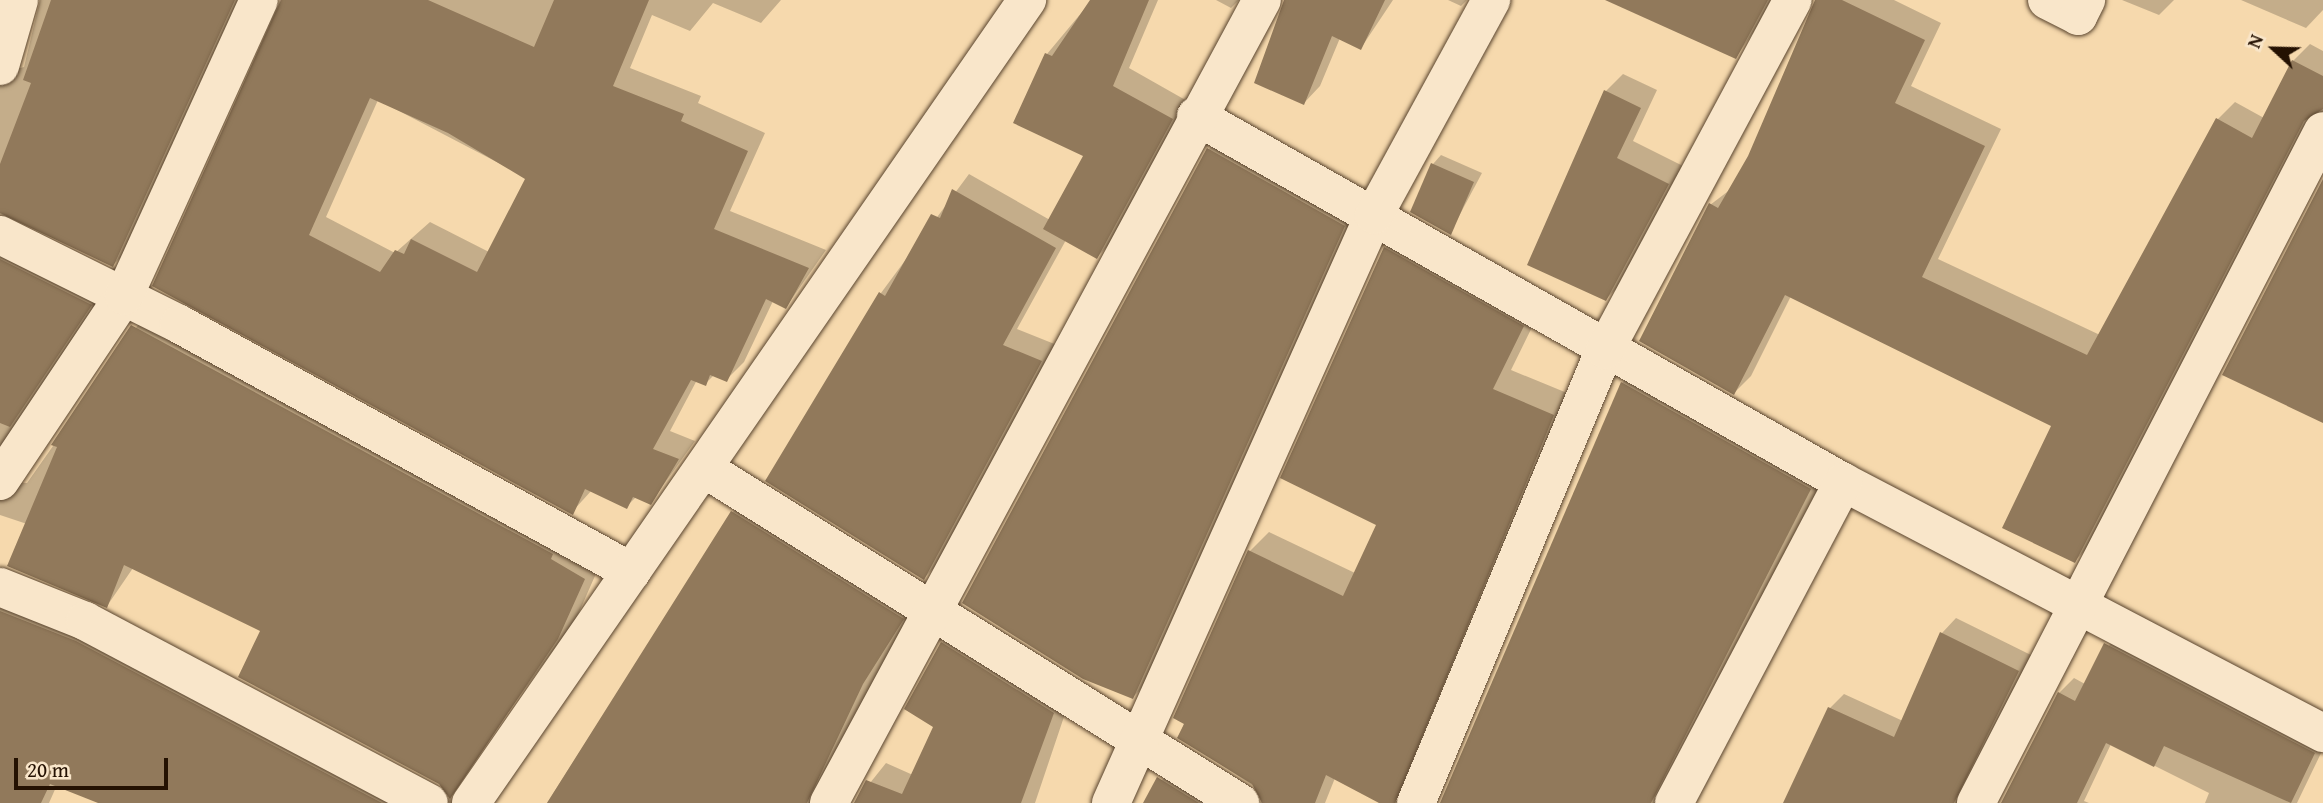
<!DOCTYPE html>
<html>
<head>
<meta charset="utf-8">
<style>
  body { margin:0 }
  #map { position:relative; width:2323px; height:803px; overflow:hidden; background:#f6d9ad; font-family:"Gentium Book Plus",serif }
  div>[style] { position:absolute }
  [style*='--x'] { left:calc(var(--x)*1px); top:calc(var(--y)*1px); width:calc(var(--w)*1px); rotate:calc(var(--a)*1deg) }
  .shadow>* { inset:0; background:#0003 }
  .building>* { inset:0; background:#91795b }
  .roads { filter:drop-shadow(0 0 2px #58432d) drop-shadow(0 0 2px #58432d) }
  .street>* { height:38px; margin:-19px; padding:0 19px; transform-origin:19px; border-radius:19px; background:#f9e6ca }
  span { translate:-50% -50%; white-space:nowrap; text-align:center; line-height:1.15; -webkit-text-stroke:6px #f9e6ca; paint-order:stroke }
  .north { position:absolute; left:2239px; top:14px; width:70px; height:70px; -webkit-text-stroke:5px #f9e6ca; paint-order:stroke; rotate:292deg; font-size:19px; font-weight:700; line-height:28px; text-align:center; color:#241102 }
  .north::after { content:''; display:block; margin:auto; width:24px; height:32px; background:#241102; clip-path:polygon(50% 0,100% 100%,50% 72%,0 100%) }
  .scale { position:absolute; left:14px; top:758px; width:154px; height:32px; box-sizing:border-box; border:4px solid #241102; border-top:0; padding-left:9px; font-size:21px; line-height:24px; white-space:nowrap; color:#241102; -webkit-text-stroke:5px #f9e6ca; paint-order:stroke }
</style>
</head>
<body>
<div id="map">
  <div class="shadow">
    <i style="clip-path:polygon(40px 0,243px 0,131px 247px,113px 265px,0 214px,0 58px,13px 70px,24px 67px)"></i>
    <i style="clip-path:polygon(evenodd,280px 0,781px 0,761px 23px,713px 3px,690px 31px,652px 15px,630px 68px,701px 96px,698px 103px,765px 133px,730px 211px,826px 250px,786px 307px,773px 301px,744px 362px,726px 380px,714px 375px,705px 384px,697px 380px,670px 431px,695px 441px,651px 502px,637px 496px,627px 506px,592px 490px,572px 512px,155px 286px,280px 0,378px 100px,527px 178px,489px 252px,430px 222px,395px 253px,326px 217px,378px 100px)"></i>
    <i style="clip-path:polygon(1092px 0,1158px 0,1129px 68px,1189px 102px,1114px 240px,1097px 257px,1066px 240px,1017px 329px,1057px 345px,940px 562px,924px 578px,881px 293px,969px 174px,1050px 220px,1085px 155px,1047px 54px)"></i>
    <i style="clip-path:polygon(1216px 0,1239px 0,1231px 8px)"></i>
    <i style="clip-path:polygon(1286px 0,1393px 0,1361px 48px,1340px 38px,1320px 86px,1304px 103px)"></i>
    <i style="clip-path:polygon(1448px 0,1467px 0,1461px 6px)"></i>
    <i style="clip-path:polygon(1658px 0,1776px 0,1736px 57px)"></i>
    <i style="clip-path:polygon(1816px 0,1894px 0,1941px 23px,1911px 86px,2001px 129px,1938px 259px,2100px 335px,2217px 120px,2235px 102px,2264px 118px,2293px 61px,2310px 44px,2323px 51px,2323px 111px,2092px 543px,2075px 561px,2053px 425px,1791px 296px,1751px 376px,1734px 393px,1710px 205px,1731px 189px,1749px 157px)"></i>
    <i style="clip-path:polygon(2122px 0,2174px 0,2159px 15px)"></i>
    <i style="clip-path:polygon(2241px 0,2323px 0,2323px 10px,2306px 28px)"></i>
    <i style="clip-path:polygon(1623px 74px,1657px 90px,1633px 141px,1685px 167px,1623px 282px,1606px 299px,1529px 264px,1606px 91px)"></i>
    <i style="clip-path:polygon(1228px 130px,1363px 206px,1152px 678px,1133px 697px,964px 603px,1209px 149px)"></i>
    <i style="clip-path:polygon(1441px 155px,1482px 173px,1450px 233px,1433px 164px)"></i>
    <i style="clip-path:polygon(0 229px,108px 287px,0 448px)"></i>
    <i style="clip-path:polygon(1404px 229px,1542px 307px,1511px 370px,1572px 395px,1404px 803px,1382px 803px,1335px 778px,1325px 803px,1261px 803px,1261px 791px,1179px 737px,1250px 551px,1269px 532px,1355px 573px,1378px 524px,1385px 248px)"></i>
    <i style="clip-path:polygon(150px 308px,602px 560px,576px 619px,460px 778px,262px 631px,133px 568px,107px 606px,27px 524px,0 515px,0 475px,7px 482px,27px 483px)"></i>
    <i style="clip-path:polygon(1645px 359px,1833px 465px,1663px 803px,1442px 803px,1622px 383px)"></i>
    <i style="clip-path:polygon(752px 493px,922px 599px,838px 803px,547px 803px,733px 512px)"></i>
    <i style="clip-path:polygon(0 599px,427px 803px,105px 803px,57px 785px,49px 803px,0 803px)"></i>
    <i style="clip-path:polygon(1956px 618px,2033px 656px,1975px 803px,1803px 803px,1830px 708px,1844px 694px,1903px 721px,1942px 633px)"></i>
    <i style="clip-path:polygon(961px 624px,1072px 693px,1035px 803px,854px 803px,886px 763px,913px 775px,935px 726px,942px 643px)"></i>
    <i style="clip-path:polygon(2119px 630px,2323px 749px,2297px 803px,2205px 803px,2209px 793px,2111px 744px,2084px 801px,2089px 803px,2002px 803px,2059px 693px,2074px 678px,2085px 684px)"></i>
    <i style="clip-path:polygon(1178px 759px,1249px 803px,1145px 803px)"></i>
  </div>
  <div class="building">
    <i style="clip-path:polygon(51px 0,235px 0,113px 267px,0 213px,0 164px,31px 83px,23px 80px)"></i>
    <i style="clip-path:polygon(evenodd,281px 0,428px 0,534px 47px,554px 0,649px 0,613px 86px,684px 114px,681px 121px,748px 151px,714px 229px,809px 268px,786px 309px,766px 299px,727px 382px,710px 375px,706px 386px,691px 380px,653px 449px,679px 459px,651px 505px,633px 497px,627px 509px,585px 489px,573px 515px,152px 286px,281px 0,370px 98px,448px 133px,525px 179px,477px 272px,411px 239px,404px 254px,395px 250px,380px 272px,309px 235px,370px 98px)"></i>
    <i style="clip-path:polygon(1090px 0,1149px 0,1113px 86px,1173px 119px,1097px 259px,1043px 229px,1083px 156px,1013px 123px,1045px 53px,1052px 56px)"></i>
    <i style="clip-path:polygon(1284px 0,1385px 0,1361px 50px,1332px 36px,1304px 105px,1254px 83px)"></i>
    <i style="clip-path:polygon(1605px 0,1768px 0,1736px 59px)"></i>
    <i style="clip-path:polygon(1815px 0,1842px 0,1925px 40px,1895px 103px,1985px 146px,1922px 277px,2087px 355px,2216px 118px,2252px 138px,2292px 60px,2323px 76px,2323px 109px,2304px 121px,2075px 563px,2002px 528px,2051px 426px,1785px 295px,1734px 395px,1639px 341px,1709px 203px,1718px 208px,1748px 156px)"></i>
    <i style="clip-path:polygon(1604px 90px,1641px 108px,1617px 158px,1669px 184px,1606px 301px,1527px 265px)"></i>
    <i style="clip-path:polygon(1207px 148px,1345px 226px,1133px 699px,1083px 679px,962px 603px)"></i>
    <i style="clip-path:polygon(1431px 163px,1474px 182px,1451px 235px,1410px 212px)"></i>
    <i style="clip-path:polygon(2323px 179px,2323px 423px,2222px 375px)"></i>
    <i style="clip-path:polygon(952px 189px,1056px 248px,1003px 345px,1042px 361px,924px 580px,765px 481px,879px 292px,885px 296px,931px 214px,940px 218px)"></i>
    <i style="clip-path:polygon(1384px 247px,1524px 326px,1493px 389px,1554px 415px,1395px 803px,1379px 803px,1326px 775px,1315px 803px,1262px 803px,1252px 784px,1177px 738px,1184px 724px,1173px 718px,1248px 550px,1343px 596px,1376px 525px,1280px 478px)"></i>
    <i style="clip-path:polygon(0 259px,92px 305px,10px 427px,0 423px)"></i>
    <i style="clip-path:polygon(131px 325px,553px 554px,551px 559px,585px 579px,558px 639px,450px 799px,439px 784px,238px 677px,260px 631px,124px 565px,107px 608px,7px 566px,57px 447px,51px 445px)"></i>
    <i style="clip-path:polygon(1621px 382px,1811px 489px,1651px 803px,1440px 803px)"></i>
    <i style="clip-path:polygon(731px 511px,904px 619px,863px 684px,807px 803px,547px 803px)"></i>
    <i style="clip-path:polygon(0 611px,76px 641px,382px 803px,98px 803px,50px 784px,41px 803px,0 803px)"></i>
    <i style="clip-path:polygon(1940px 632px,2019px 671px,1954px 803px,1783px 803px,1828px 707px,1894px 737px)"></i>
    <i style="clip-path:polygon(941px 642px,1054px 713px,1021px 803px,854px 803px,866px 780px,902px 794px,933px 727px,904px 709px)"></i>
    <i style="clip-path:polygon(2104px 643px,2315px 753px,2291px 803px,2164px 746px,2154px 767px,2106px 743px,2077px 803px,2001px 803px,2058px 692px,2075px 701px)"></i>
    <i style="clip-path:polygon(1157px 777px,1199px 803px,1143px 803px)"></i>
  </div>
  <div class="roads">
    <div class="street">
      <i style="--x:2047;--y:0;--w:35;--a:27"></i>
      <i style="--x:2078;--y:16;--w:18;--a:-63"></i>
      <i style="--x:0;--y:66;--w:69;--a:-73.9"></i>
      <i style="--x:1196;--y:116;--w:743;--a:29.5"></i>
      <i style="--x:1843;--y:482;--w:542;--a:27.61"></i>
      <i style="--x:0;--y:235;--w:200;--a:26.4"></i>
      <i style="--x:179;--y:324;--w:516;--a:28.7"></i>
      <i style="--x:705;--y:469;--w:631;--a:31.98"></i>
      <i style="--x:0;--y:481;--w:223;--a:-56.2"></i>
      <i style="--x:124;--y:296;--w:325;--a:-65.5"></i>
      <i style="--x:0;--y:587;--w:92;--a:21.8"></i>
      <i style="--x:85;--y:621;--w:389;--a:27.9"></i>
      <i style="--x:471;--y:803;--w:977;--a:-55.3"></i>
      <i style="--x:829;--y:803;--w:912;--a:-61.67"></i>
      <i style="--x:1111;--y:803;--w:644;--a:-65.9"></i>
      <i style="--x:1374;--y:215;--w:245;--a:-61.4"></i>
      <i style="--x:1416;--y:803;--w:491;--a:-67.4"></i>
      <i style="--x:1605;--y:350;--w:397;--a:-61.8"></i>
      <i style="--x:1674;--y:803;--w:363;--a:-62.2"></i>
      <i style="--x:1976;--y:803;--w:756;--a:-62.69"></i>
    </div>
  </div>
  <div class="north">N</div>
  <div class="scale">20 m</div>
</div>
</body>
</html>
